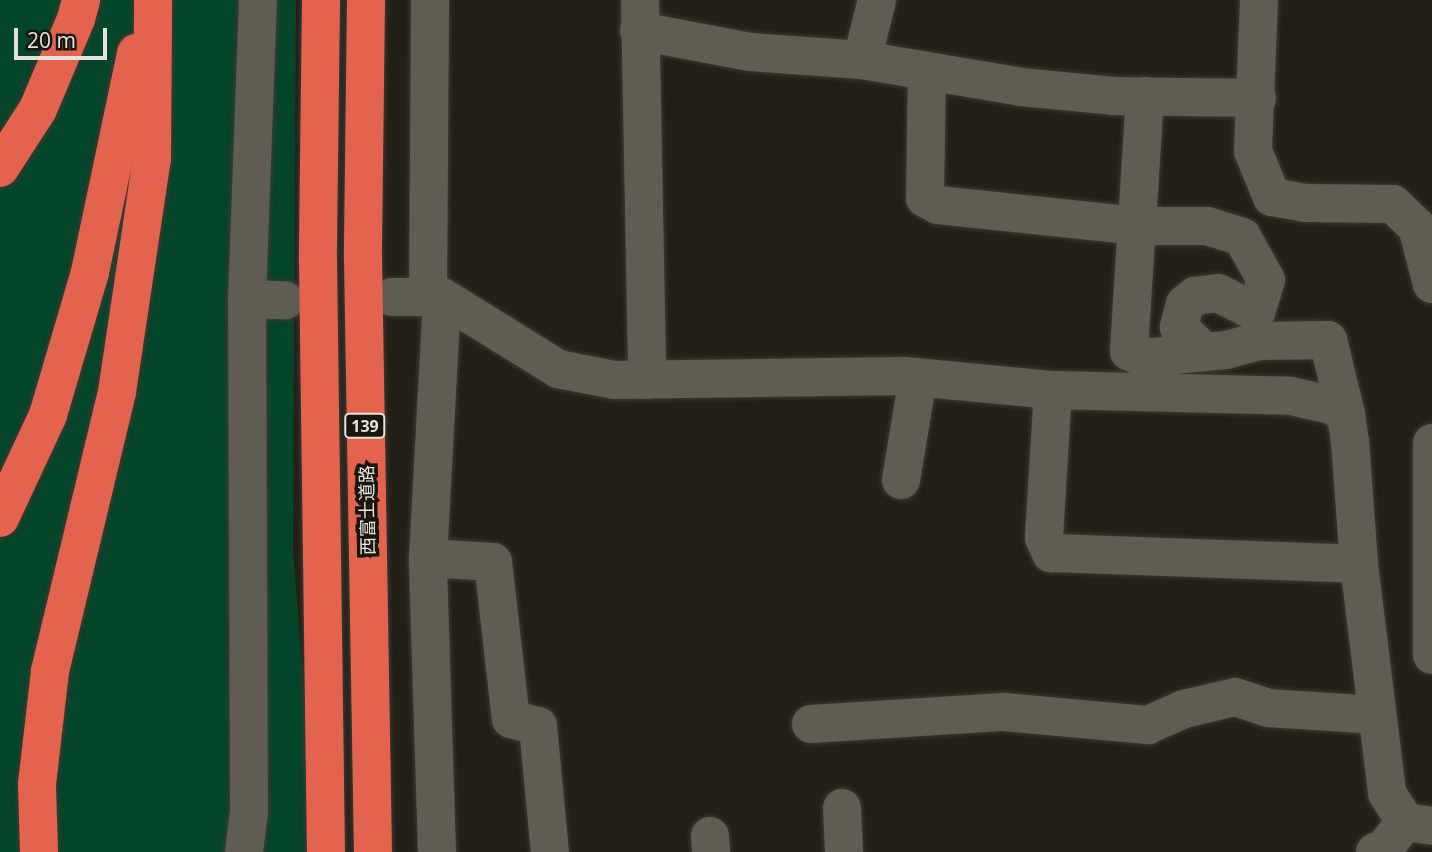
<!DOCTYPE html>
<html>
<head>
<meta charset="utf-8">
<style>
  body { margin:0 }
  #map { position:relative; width:1432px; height:852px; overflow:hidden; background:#232017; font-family:"Open Sans","Noto Sans JP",sans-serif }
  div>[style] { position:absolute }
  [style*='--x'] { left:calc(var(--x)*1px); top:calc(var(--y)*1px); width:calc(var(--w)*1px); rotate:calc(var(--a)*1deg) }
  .green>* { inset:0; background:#05452a }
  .roads { filter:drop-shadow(0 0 2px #3c3933) drop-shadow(0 0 2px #3c3933) }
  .minor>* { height:38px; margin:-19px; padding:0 19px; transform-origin:19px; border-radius:19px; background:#5f5c52 }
  .highway>* { height:38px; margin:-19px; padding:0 19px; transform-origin:19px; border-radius:19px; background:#e4634f }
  span { translate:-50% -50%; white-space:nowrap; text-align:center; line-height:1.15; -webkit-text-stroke:7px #19160e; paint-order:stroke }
  .shield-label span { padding:2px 5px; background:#19160e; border:2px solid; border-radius:5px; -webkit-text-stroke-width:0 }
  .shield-label { font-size:16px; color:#e4e3dc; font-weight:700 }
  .street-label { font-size:18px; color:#e4e3dc }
  .scale { position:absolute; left:14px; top:28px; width:93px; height:32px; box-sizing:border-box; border:4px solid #e4e3dc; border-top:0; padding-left:9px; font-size:21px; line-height:24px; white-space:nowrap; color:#e4e3dc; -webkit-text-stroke:5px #19160e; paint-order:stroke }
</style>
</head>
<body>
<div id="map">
  <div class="green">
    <i style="clip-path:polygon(0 0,296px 0,293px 550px,306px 718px,306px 852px,0 852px)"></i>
  </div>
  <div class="roads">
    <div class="minor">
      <i style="--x:640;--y:0;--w:380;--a:88.9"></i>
      <i style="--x:1259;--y:0;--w:151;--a:92.3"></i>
      <i style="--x:1253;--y:151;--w:50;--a:67.6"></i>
      <i style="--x:1272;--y:197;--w:34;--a:10"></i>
      <i style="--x:1305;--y:203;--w:88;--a:0.7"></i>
      <i style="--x:1393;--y:204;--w:33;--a:44"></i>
      <i style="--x:1417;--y:227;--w:59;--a:75.3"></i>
      <i style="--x:639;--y:31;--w:113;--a:10.7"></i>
      <i style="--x:750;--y:52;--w:112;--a:4.1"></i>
      <i style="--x:862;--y:60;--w:161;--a:9.6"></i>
      <i style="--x:1021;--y:87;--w:93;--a:5.5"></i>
      <i style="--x:1114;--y:96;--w:143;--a:0.8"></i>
      <i style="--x:862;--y:60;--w:62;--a:-76"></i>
      <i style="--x:927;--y:71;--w:127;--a:90.9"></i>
      <i style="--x:925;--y:198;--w:15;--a:28"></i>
      <i style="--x:938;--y:205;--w:200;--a:6"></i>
      <i style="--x:1137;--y:226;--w:70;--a:0"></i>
      <i style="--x:1207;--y:226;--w:37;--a:17"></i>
      <i style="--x:1242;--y:237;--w:49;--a:60.8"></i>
      <i style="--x:1266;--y:280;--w:34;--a:107"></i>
      <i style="--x:1256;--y:312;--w:42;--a:-153.4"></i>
      <i style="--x:1218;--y:293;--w:23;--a:173"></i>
      <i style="--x:1195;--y:296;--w:13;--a:141"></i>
      <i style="--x:1185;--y:304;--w:24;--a:105"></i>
      <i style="--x:1179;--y:327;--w:35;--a:45"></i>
      <i style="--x:1145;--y:96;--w:256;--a:93.6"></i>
      <i style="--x:1129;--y:351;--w:16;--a:27"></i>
      <i style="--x:1143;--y:358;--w:83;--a:-5.5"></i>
      <i style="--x:1226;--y:350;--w:34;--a:-15"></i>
      <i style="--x:1259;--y:341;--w:69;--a:-0.8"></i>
      <i style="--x:1328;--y:340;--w:76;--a:76.3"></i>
      <i style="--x:428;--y:296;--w:296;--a:-89.6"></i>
      <i style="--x:392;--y:297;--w:50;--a:0"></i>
      <i style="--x:442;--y:297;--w:137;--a:31.8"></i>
      <i style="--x:558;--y:369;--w:57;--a:11.1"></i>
      <i style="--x:614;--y:380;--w:290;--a:-0.8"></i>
      <i style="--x:904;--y:376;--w:150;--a:5.4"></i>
      <i style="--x:1053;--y:390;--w:238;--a:1.4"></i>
      <i style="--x:1291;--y:396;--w:41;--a:12.7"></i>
      <i style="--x:1331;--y:405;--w:17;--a:31"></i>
      <i style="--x:1346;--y:414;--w:27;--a:82"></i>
      <i style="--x:1350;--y:441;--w:123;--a:85.8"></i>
      <i style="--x:1359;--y:564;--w:231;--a:83"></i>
      <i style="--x:1387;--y:793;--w:34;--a:58"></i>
      <i style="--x:1405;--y:822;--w:27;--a:8"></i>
      <i style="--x:247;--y:299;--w:38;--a:2"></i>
      <i style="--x:1053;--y:390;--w:148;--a:93.5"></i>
      <i style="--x:1044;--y:538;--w:17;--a:65"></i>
      <i style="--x:1051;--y:553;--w:308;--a:2"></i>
      <i style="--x:1432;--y:443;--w:212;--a:90"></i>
      <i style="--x:901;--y:480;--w:104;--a:-80.6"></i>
      <i style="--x:428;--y:558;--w:65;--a:3.5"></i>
      <i style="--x:493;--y:562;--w:158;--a:83.5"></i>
      <i style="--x:511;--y:719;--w:28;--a:15"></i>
      <i style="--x:538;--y:726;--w:127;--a:84.6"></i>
      <i style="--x:811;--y:724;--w:193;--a:-3.6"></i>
      <i style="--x:1004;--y:712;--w:145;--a:5.2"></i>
      <i style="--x:1148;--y:725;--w:39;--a:-24"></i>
      <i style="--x:1184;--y:709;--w:52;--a:-13.2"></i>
      <i style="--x:1235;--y:697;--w:35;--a:18"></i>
      <i style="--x:1268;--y:708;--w:108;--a:3.7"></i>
      <i style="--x:842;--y:808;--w:44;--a:87.4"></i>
      <i style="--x:710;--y:836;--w:16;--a:86"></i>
      <i style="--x:244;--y:852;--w:39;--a:-83"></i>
      <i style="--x:249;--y:813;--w:514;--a:-90.22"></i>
      <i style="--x:247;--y:299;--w:299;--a:-87.9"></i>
      <i style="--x:437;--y:852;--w:294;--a:-91.8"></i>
      <i style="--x:428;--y:558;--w:261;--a:-86.9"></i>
      <i style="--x:1375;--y:852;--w:8;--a:-14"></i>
      <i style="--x:1383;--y:850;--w:36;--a:-52"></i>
    </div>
    <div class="highway">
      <i style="--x:321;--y:0;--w:260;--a:90.7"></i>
      <i style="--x:318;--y:260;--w:592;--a:89.23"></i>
      <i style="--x:366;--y:0;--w:258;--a:90.7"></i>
      <i style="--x:363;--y:258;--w:594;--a:89.04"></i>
      <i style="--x:0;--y:168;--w:70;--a:-57.2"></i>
      <i style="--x:38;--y:109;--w:98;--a:-67.1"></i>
      <i style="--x:76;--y:19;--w:20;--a:-75"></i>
      <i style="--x:0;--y:518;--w:114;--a:-65"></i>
      <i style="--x:48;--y:415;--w:149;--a:-73.6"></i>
      <i style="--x:90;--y:272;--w:224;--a:-78.1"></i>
      <i style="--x:39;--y:852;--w:68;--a:-91.7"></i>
      <i style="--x:37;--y:784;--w:114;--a:-83.4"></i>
      <i style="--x:50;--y:671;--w:287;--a:-76.5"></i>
      <i style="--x:117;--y:392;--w:236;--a:-81.5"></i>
      <i style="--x:152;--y:159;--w:159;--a:-89.6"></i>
    </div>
  </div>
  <div class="shield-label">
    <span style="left:365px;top:426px">139</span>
  </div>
  <div class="street-label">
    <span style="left:367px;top:510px;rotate:-91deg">西富士道路</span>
  </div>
  <div class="scale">20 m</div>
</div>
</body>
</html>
